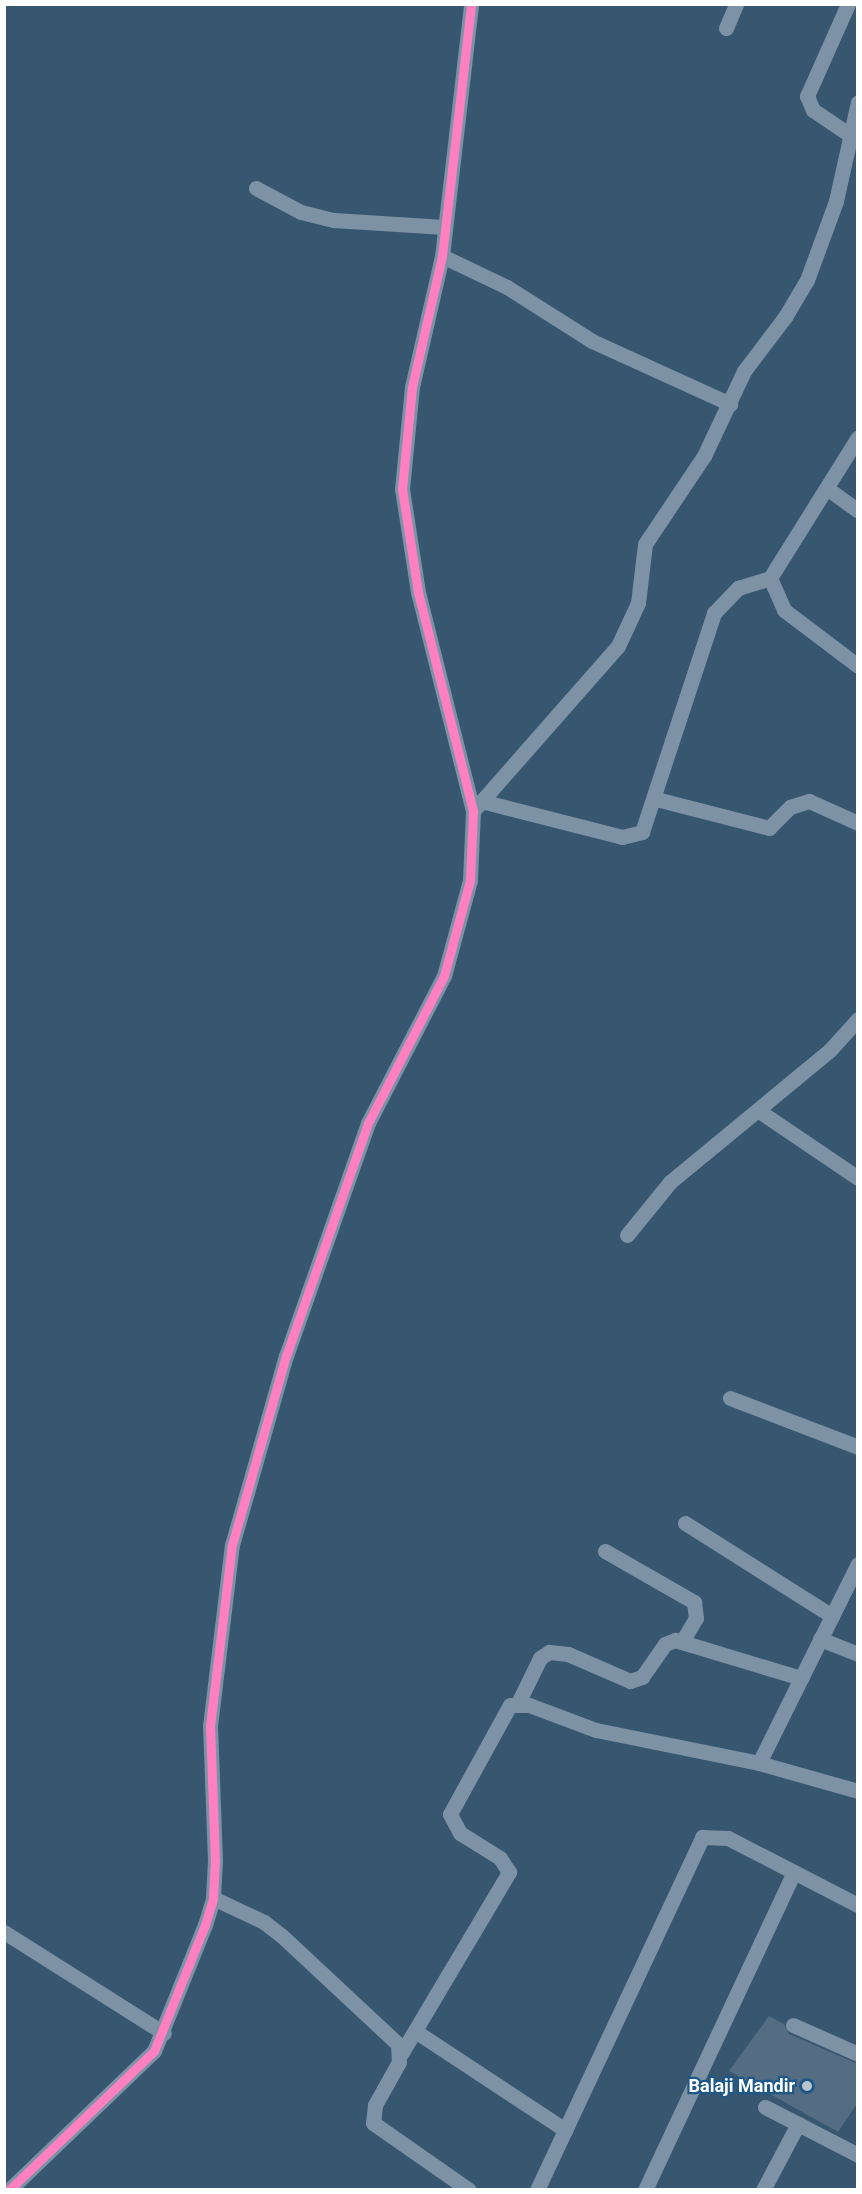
<!DOCTYPE html>
<html>
<head>
<meta charset="utf-8">
<style>
  body { margin:0 }
  #map { position:relative; width:862px; height:2194px; overflow:hidden; background:#375670; font-family:Roboto,sans-serif }
  div>[style] { position:absolute }
  [style*='--x'] { left:calc(var(--x)*1px); top:calc(var(--y)*1px); width:calc(var(--w)*1px); rotate:calc(var(--a)*1deg) }
  .building>* { inset:0; background:#546d82 }
  .minor>* { height:15px; margin:-7.5px; padding:0 7.5px; transform-origin:7.5px; border-radius:7.5px; background:#7e92a6 }
  .cycleway>* { height:9px; margin:-4.5px; padding:0 4.5px; transform-origin:4.5px; border-radius:4.5px; background:#ff80c0 }
  .dots>* { width:16px; height:16px; translate:-50% -50%; box-sizing:border-box; border:3px solid #1f5888; border-radius:50% }
  span { translate:-50% -50%; white-space:nowrap; text-align:center; line-height:1.15; -webkit-text-stroke:4.5px #1f5888; paint-order:stroke }
  .poi-label { font-size:18px; color:#fff; font-weight:700 }
  .right { translate:-100% -50%; text-align:right }
  .frame { position:absolute; inset:0; border:6px solid #fff; pointer-events:none }
</style>
</head>
<body>
<div id="map">
  <div class="building">
    <i style="clip-path:polygon(769px 2016px,784px 2024px,789px 2034px,858px 2064px,858px 2102px,838px 2132px,729px 2071px)"></i>
  </div>
  <div class="minor">
    <i style="--x:848;--y:4;--w:101;--a:114"></i>
    <i style="--x:807;--y:96;--w:15;--a:67"></i>
    <i style="--x:813;--y:110;--w:45;--a:34"></i>
    <i style="--x:726;--y:28;--w:26;--a:-67"></i>
    <i style="--x:256;--y:188;--w:51;--a:28.1"></i>
    <i style="--x:301;--y:212;--w:34;--a:14"></i>
    <i style="--x:334;--y:220;--w:110;--a:3.6"></i>
    <i style="--x:442;--y:256;--w:72;--a:25.5"></i>
    <i style="--x:507;--y:287;--w:101;--a:32.4"></i>
    <i style="--x:592;--y:341;--w:152;--a:24.5"></i>
    <i style="--x:828;--y:489;--w:37;--a:36"></i>
    <i style="--x:770;--y:578;--w:35;--a:66"></i>
    <i style="--x:784;--y:610;--w:93;--a:37.1"></i>
    <i style="--x:656;--y:799;--w:117;--a:14.4"></i>
    <i style="--x:769;--y:828;--w:30;--a:-45"></i>
    <i style="--x:790;--y:807;--w:20;--a:-18"></i>
    <i style="--x:809;--y:801;--w:54;--a:24.2"></i>
    <i style="--x:481;--y:801;--w:146;--a:14.3"></i>
    <i style="--x:622;--y:837;--w:21;--a:-14"></i>
    <i style="--x:642;--y:832;--w:231;--a:-71.8"></i>
    <i style="--x:714;--y:613;--w:35;--a:-46"></i>
    <i style="--x:738;--y:588;--w:34;--a:-17"></i>
    <i style="--x:770;--y:578;--w:166;--a:-58"></i>
    <i style="--x:473;--y:811;--w:220;--a:-48.7"></i>
    <i style="--x:618;--y:646;--w:47;--a:-65.1"></i>
    <i style="--x:638;--y:603;--w:59;--a:-83.2"></i>
    <i style="--x:645;--y:544;--w:106;--a:-56.2"></i>
    <i style="--x:704;--y:456;--w:94;--a:-64.8"></i>
    <i style="--x:744;--y:371;--w:68;--a:-52.8"></i>
    <i style="--x:785;--y:317;--w:43;--a:-59.3"></i>
    <i style="--x:807;--y:280;--w:84;--a:-69.8"></i>
    <i style="--x:836;--y:201;--w:101;--a:-77.5"></i>
    <i style="--x:759;--y:1111;--w:120;--a:34.1"></i>
    <i style="--x:627;--y:1235;--w:68;--a:-50.9"></i>
    <i style="--x:670;--y:1182;--w:207;--a:-39.5"></i>
    <i style="--x:830;--y:1050;--w:42;--a:-47.9"></i>
    <i style="--x:730;--y:1398;--w:137;--a:20.9"></i>
    <i style="--x:685;--y:1523;--w:174;--a:32.3"></i>
    <i style="--x:605;--y:1551;--w:103;--a:29.8"></i>
    <i style="--x:694;--y:1602;--w:16;--a:83"></i>
    <i style="--x:696;--y:1618;--w:26;--a:121"></i>
    <i style="--x:820;--y:1639;--w:41;--a:21.5"></i>
    <i style="--x:518;--y:1703;--w:50;--a:-63.9"></i>
    <i style="--x:540;--y:1658;--w:11;--a:-34"></i>
    <i style="--x:549;--y:1652;--w:19;--a:6"></i>
    <i style="--x:568;--y:1654;--w:68;--a:23.5"></i>
    <i style="--x:630;--y:1681;--w:13;--a:-18"></i>
    <i style="--x:642;--y:1677;--w:40;--a:-55.1"></i>
    <i style="--x:665;--y:1644;--w:11;--a:-22"></i>
    <i style="--x:675;--y:1640;--w:132;--a:16.8"></i>
    <i style="--x:759;--y:1763;--w:222;--a:-63.6"></i>
    <i style="--x:213;--y:1898;--w:56;--a:25.2"></i>
    <i style="--x:264;--y:1922;--w:23;--a:38"></i>
    <i style="--x:282;--y:1936;--w:158;--a:43"></i>
    <i style="--x:398;--y:2044;--w:18;--a:87"></i>
    <i style="--x:399;--y:2062;--w:49;--a:119.2"></i>
    <i style="--x:375;--y:2105;--w:18;--a:96"></i>
    <i style="--x:373;--y:2123;--w:117;--a:34.9"></i>
    <i style="--x:4;--y:1932;--w:189;--a:32.3"></i>
    <i style="--x:793;--y:2025;--w:71;--a:24"></i>
    <i style="--x:415;--y:2031;--w:180;--a:33.4"></i>
    <i style="--x:401;--y:2054;--w:212;--a:-59.3"></i>
    <i style="--x:509;--y:1872;--w:17;--a:-123"></i>
    <i style="--x:500;--y:1858;--w:47;--a:-148"></i>
    <i style="--x:460;--y:1833;--w:21;--a:-118"></i>
    <i style="--x:450;--y:1814;--w:124;--a:-61.2"></i>
    <i style="--x:510;--y:1705;--w:19;--a:0"></i>
    <i style="--x:529;--y:1705;--w:72;--a:20.5"></i>
    <i style="--x:596;--y:1730;--w:166;--a:11.4"></i>
    <i style="--x:759;--y:1763;--w:103;--a:15.8"></i>
    <i style="--x:765;--y:2107;--w:105;--a:27.3"></i>
    <i style="--x:9;--y:2190;--w:201;--a:-43.8"></i>
    <i style="--x:154;--y:2051;--w:136;--a:-68"></i>
    <i style="--x:205;--y:1925;--w:28;--a:-73"></i>
    <i style="--x:213;--y:1898;--w:37;--a:-87"></i>
    <i style="--x:215;--y:1861;--w:135;--a:-92.1"></i>
    <i style="--x:210;--y:1726;--w:182;--a:-83.1"></i>
    <i style="--x:232;--y:1545;--w:197;--a:-74.1"></i>
    <i style="--x:286;--y:1356;--w:247;--a:-70.6"></i>
    <i style="--x:368;--y:1123;--w:165;--a:-62.7"></i>
    <i style="--x:444;--y:976;--w:99;--a:-74.8"></i>
    <i style="--x:470;--y:880;--w:69;--a:-87.5"></i>
    <i style="--x:473;--y:811;--w:226;--a:-104.1"></i>
    <i style="--x:418;--y:592;--w:104;--a:-98.8"></i>
    <i style="--x:402;--y:489;--w:102;--a:-84.4"></i>
    <i style="--x:412;--y:387;--w:134;--a:-77.1"></i>
    <i style="--x:442;--y:256;--w:254;--a:-83.4"></i>
    <i style="--x:537;--y:2190;--w:390;--a:-64.9"></i>
    <i style="--x:702;--y:1837;--w:26;--a:2"></i>
    <i style="--x:728;--y:1838;--w:146;--a:27.3"></i>
    <i style="--x:645;--y:2190;--w:351;--a:-64.9"></i>
    <i style="--x:763;--y:2190;--w:75;--a:-62.1"></i>
  </div>
  <div class="cycleway">
    <i style="--x:9;--y:2190;--w:201;--a:-43.8"></i>
    <i style="--x:154;--y:2051;--w:136;--a:-68"></i>
    <i style="--x:205;--y:1925;--w:28;--a:-73"></i>
    <i style="--x:213;--y:1898;--w:37;--a:-87"></i>
    <i style="--x:215;--y:1861;--w:135;--a:-92.1"></i>
    <i style="--x:210;--y:1726;--w:182;--a:-83.1"></i>
    <i style="--x:232;--y:1545;--w:197;--a:-74.1"></i>
    <i style="--x:286;--y:1356;--w:247;--a:-70.6"></i>
    <i style="--x:368;--y:1123;--w:165;--a:-62.7"></i>
    <i style="--x:444;--y:976;--w:99;--a:-74.8"></i>
    <i style="--x:470;--y:880;--w:69;--a:-87.5"></i>
    <i style="--x:473;--y:811;--w:226;--a:-104.1"></i>
    <i style="--x:418;--y:592;--w:104;--a:-98.8"></i>
    <i style="--x:402;--y:489;--w:102;--a:-84.4"></i>
    <i style="--x:412;--y:387;--w:134;--a:-77.1"></i>
    <i style="--x:442;--y:256;--w:254;--a:-83.4"></i>
  </div>
  <div class="dots">
    <i style="left:807px;top:2086px;background:#b9c4cd"></i>
  </div>
  <div class="poi-label">
    <span class="right" style="left:795px;top:2086px">Balaji Mandir</span>
  </div>
  <div class="frame"></div>
</div>
</body>
</html>
